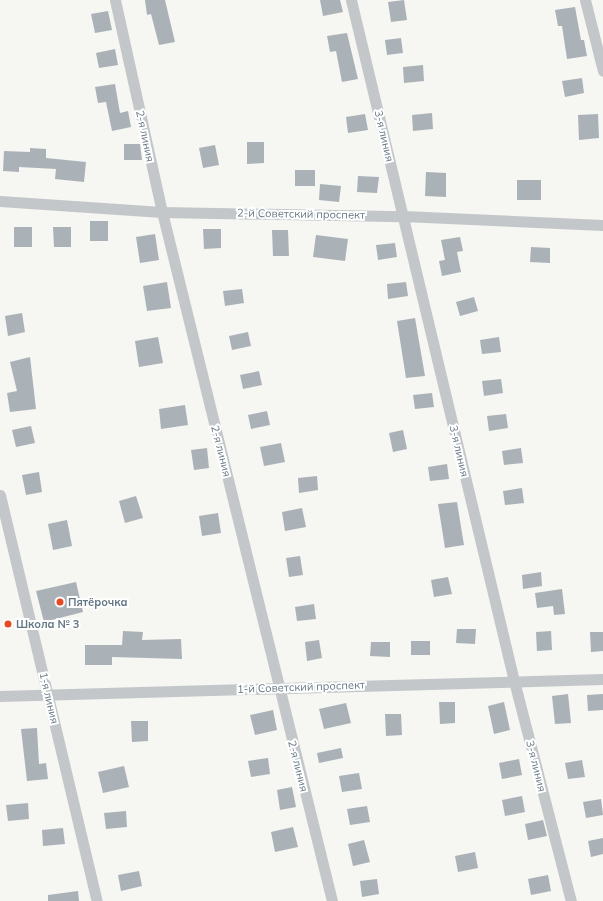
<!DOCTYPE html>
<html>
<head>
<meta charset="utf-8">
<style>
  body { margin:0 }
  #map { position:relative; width:603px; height:901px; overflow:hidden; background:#f6f6f2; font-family:Mulish,sans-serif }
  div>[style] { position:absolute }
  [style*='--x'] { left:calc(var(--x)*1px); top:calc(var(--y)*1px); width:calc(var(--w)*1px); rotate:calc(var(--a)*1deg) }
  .building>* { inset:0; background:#aab2b8 }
  .minor>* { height:11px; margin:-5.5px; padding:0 5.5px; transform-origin:5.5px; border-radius:5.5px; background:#c3c7ca }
  .dots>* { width:11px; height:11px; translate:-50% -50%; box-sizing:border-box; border:2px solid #fff; border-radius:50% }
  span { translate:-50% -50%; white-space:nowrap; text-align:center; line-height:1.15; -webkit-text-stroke:4px #fff; paint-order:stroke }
  .street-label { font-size:11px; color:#647784 }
  .poi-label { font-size:11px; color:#647784; font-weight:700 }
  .left { translate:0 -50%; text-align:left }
</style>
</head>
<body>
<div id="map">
  <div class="building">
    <i style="clip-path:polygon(145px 0,165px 0,175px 42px,159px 45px,151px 14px,147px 15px)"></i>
    <i style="clip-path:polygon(320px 0,340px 0,343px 12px,323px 16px)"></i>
    <i style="clip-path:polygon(404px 0,407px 20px,391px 22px,388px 2px)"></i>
    <i style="clip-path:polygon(575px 7px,581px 40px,584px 40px,587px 56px,567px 59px,562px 26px,558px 26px,555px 10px)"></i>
    <i style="clip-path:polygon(108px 11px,112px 30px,95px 33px,91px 14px)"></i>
    <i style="clip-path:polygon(347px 33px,358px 79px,342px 82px,336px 51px,330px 52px,327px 36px)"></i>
    <i style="clip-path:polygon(401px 38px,403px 53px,387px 55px,385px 40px)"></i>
    <i style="clip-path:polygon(115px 49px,118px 65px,99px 68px,96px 53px)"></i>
    <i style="clip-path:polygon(423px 65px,424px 81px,404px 83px,403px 67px)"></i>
    <i style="clip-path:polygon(582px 78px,584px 93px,565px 97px,562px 81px)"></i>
    <i style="clip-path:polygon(115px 84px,120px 113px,128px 111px,131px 127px,112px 131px,106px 102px,98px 103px,95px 87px)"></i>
    <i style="clip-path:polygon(432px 113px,433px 129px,413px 131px,412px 115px)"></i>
    <i style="clip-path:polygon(365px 114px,368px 130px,348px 133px,346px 117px)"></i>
    <i style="clip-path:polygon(598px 114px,599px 138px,579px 140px,578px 115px)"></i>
    <i style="clip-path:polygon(247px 142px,264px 142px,264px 163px,247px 164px)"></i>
    <i style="clip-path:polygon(124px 144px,140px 144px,142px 160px,124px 160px)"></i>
    <i style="clip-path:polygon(215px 145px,219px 165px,203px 168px,199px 148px)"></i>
    <i style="clip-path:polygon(30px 148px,46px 149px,46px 158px,86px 162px,84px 182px,55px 179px,56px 169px,19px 167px,19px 172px,3px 171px,4px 151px,30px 152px)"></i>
    <i style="clip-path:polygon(295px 170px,315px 170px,315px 186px,295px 186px)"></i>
    <i style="clip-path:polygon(426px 172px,446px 173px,446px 197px,425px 196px)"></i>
    <i style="clip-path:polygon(358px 176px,379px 177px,377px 193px,357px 192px)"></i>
    <i style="clip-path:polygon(517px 180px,541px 180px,541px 200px,517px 200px)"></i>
    <i style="clip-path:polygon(320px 184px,341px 186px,339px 202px,319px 200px)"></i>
    <i style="clip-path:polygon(90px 221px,108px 221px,108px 241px,90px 241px)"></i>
    <i style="clip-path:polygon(14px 227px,32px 227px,32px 247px,14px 247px)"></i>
    <i style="clip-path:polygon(53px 227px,71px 227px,71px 247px,54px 247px)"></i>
    <i style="clip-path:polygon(203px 229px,221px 229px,221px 248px,204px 249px)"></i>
    <i style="clip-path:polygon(272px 230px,288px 230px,289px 256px,273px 256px)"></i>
    <i style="clip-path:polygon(155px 234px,159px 260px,140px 263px,136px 237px)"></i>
    <i style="clip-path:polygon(316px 235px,348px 239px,345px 261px,313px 257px)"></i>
    <i style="clip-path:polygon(460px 237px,463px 251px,457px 252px,461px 272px,442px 276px,439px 261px,445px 260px,441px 240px)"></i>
    <i style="clip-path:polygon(395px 243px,397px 257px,378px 260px,376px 245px)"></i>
    <i style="clip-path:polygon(531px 247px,550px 248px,550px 263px,530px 262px)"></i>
    <i style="clip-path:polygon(167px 282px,171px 308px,147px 311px,143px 286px)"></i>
    <i style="clip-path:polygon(406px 282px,408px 296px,388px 299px,387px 284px)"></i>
    <i style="clip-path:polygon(242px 289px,244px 303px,225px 306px,223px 291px)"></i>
    <i style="clip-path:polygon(474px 297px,478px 311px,460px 316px,456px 302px)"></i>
    <i style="clip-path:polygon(22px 313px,25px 332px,8px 336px,5px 316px)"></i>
    <i style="clip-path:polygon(415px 318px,425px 376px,406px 378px,397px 321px)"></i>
    <i style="clip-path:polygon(248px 332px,251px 346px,232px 350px,229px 336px)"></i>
    <i style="clip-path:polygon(158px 337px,163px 363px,139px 367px,135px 341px)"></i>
    <i style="clip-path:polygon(499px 337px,501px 352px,482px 354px,480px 340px)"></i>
    <i style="clip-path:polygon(30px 357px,36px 409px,10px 412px,7px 393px,17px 391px,10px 362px)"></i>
    <i style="clip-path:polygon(259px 371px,262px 385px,243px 389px,240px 375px)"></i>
    <i style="clip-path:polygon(501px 379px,503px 393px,484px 396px,482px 381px)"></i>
    <i style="clip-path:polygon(432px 393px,434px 407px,415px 409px,413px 395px)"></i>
    <i style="clip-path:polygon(185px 405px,188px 425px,161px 429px,159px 409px)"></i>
    <i style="clip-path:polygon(267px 411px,270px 425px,251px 429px,248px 415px)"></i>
    <i style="clip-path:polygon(506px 414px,508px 428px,489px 431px,487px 416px)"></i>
    <i style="clip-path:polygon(31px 426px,35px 443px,16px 447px,12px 430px)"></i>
    <i style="clip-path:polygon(403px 430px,407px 449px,393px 452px,389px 433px)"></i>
    <i style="clip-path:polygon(281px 443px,285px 462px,264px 466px,260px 447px)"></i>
    <i style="clip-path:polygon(207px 448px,209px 468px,194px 470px,191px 450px)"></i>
    <i style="clip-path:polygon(521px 448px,523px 463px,504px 465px,502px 451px)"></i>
    <i style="clip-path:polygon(447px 464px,449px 479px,430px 481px,428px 467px)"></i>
    <i style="clip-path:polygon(39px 472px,42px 492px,26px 495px,22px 475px)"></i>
    <i style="clip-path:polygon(317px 476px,318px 490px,299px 493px,298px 478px)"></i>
    <i style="clip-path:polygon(522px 488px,524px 503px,505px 505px,503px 491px)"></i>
    <i style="clip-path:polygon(136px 496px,143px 518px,125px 523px,119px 501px)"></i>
    <i style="clip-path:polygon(457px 502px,464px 545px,445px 548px,438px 504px)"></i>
    <i style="clip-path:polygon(302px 508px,306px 527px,285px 531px,282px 512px)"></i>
    <i style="clip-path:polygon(218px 513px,221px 533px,202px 536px,199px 516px)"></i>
    <i style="clip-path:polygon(67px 520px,72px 546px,53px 550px,48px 524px)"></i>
    <i style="clip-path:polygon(300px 556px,303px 575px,289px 577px,286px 558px)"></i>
    <i style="clip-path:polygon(541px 572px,542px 586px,523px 589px,522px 575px)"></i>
    <i style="clip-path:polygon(448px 577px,452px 594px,434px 597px,431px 580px)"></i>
    <i style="clip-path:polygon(76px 582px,83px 612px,44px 622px,36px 591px)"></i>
    <i style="clip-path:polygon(562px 589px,565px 614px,554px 615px,553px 606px,537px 608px,535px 593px)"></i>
    <i style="clip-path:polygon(314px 604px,316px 619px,297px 621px,295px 607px)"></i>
    <i style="clip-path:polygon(457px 629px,476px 629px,475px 644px,456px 643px)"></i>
    <i style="clip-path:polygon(123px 631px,143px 632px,142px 640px,181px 639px,182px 659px,112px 657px,112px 665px,85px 665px,85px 645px,122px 645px)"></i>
    <i style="clip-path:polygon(551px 631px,552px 650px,537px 651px,536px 632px)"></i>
    <i style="clip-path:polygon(590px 632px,603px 632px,603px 651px,591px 652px)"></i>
    <i style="clip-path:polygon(319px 640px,322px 658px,307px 661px,305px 642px)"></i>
    <i style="clip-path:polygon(411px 641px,430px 641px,430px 655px,411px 655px)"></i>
    <i style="clip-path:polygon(371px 642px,390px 642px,390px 657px,370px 656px)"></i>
    <i style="clip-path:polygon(568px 694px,571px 723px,555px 724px,552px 696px)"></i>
    <i style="clip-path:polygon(603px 694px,603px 710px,588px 711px,587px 695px)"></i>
    <i style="clip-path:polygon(439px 702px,455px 702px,455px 723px,440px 724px)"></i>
    <i style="clip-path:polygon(504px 702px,510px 730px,494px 734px,488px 706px)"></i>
    <i style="clip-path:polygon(346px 703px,351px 723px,324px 729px,319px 709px)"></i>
    <i style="clip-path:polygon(273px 710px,277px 730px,255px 735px,250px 715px)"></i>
    <i style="clip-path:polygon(385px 714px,401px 714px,402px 735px,386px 736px)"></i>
    <i style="clip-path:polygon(131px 721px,148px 721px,148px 741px,132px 742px)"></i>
    <i style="clip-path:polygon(37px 728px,39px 764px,46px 763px,48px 779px,27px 781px,21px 729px)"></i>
    <i style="clip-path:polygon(341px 748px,343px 758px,319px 763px,317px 753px)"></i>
    <i style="clip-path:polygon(268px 758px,270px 774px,251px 777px,248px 761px)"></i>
    <i style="clip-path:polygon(519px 759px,522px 775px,502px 779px,499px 763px)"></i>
    <i style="clip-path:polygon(582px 760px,585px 777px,568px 779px,565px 763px)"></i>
    <i style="clip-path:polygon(124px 766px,129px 787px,103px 793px,98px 772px)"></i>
    <i style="clip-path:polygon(359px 773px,362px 789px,342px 792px,339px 776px)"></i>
    <i style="clip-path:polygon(292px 787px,296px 807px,280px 810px,277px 790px)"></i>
    <i style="clip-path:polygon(522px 796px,525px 812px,505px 816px,502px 800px)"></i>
    <i style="clip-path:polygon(601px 799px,603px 815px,586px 818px,583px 802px)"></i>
    <i style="clip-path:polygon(28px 803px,29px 819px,8px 821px,6px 805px)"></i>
    <i style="clip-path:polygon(367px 806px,370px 822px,350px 825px,347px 809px)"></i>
    <i style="clip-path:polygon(126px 811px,127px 827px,106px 829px,104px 813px)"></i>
    <i style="clip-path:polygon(543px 820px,547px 836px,528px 840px,525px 824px)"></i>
    <i style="clip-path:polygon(293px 827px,298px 847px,275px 852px,271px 832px)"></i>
    <i style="clip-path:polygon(63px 828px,65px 844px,43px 846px,42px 830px)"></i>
    <i style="clip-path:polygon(603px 838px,603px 854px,591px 857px,588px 841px)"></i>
    <i style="clip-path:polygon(364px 840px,370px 862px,353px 866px,348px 844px)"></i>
    <i style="clip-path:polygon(475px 852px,478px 868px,458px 872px,455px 856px)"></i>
    <i style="clip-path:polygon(139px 871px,142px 886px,121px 891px,118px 875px)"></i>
    <i style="clip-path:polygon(548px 875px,551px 891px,531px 895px,528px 879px)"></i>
    <i style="clip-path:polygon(377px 879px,379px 894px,362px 897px,360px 881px)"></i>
    <i style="clip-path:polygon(78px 891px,79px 901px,48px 901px,48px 895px)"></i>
  </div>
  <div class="minor">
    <i style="--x:115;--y:0;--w:217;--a:77.5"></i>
    <i style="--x:162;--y:212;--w:710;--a:76.14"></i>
    <i style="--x:351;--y:0;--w:700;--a:76.54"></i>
    <i style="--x:514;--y:681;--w:227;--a:75.5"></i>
    <i style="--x:585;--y:0;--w:73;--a:75.8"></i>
    <i style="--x:0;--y:201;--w:162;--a:3.9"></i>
    <i style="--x:162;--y:212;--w:241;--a:1"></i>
    <i style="--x:403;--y:216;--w:200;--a:2.6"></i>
    <i style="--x:0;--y:495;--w:417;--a:76.6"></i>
    <i style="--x:0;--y:696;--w:603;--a:-1.61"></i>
  </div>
  <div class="dots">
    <i style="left:60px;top:602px;background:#e64a23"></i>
    <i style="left:8px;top:624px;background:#e64a23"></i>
  </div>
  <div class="street-label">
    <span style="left:145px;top:136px;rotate:78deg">2-я линия</span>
    <span style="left:384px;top:136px;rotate:77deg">3-я линия</span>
    <span style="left:301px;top:214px;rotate:1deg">2-й Советский проспект</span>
    <span style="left:221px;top:451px;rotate:76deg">2-я линия</span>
    <span style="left:459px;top:451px;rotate:77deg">3-я линия</span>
    <span style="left:301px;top:687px;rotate:-2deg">1-й Советский проспект</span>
    <span style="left:49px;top:698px;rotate:77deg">1-я линия</span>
    <span style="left:298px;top:766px;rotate:76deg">2-я линия</span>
    <span style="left:536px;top:766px;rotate:76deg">3-я линия</span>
  </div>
  <div class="poi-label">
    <span class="left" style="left:68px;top:602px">Пятёрочка</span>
    <span class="left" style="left:16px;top:624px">Школа № 3</span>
  </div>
</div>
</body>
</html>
